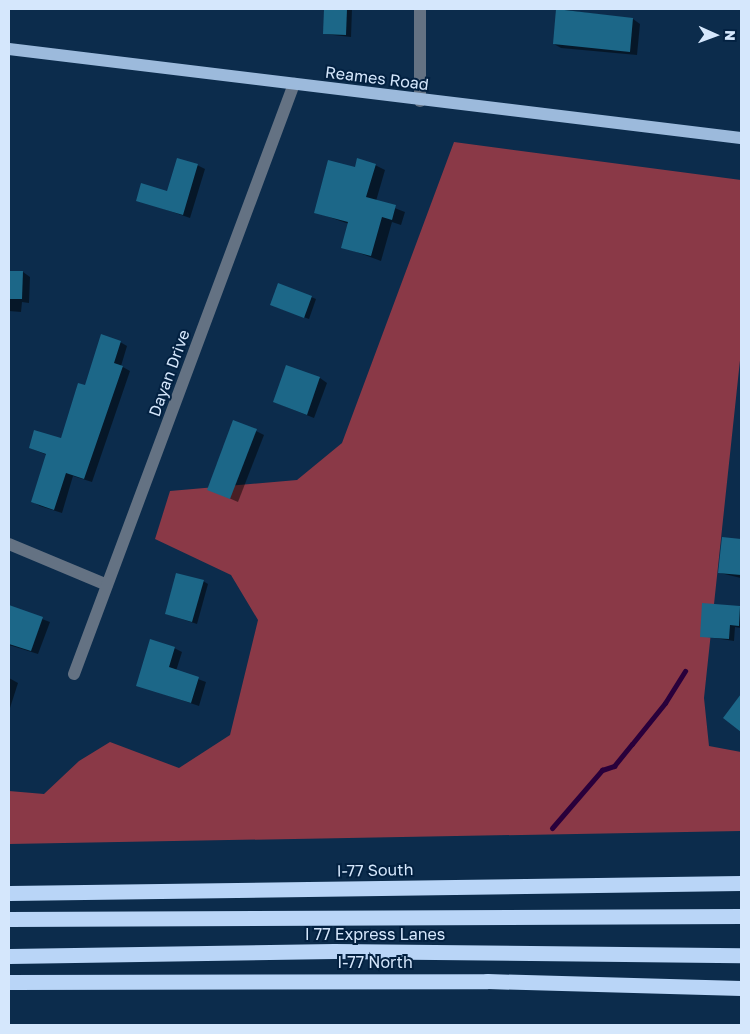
<!DOCTYPE html>
<html>
<head>
<meta charset="utf-8">
<style>
  body { margin:0 }
  #map { position:relative; width:750px; height:1034px; overflow:hidden; background:#0c2c4c; font-family:"Golos Text",sans-serif }
  div>[style] { position:absolute }
  [style*='--x'] { left:calc(var(--x)*1px); top:calc(var(--y)*1px); width:calc(var(--w)*1px); rotate:calc(var(--a)*1deg) }
  .forest>* { inset:0; background:#8a3947 }
  .shadow>* { inset:0; background:#0007 }
  .stream>* { height:5px; margin:-2.5px; padding:0 2.5px; transform-origin:2.5px; border-radius:2.5px; background:#29003b }
  .building>* { inset:0; background:#1c6788 }
  .minor>* { height:12px; margin:-6px; padding:0 6px; transform-origin:6px; border-radius:6px; background:#647283 }
  .major>* { height:12px; margin:-6px; padding:0 6px; transform-origin:6px; border-radius:6px; background:#9cbadc }
  .highway>* { height:15px; margin:-7.5px; padding:0 7.5px; transform-origin:7.5px; border-radius:7.5px; background:#b9d5f7 }
  span { translate:-50% -50%; white-space:nowrap; text-align:center; line-height:1.15; -webkit-text-stroke:4px #032141; paint-order:stroke }
  .street-label { font-size:16px; color:#d5e7fc }
  .frame { position:absolute; inset:0; border:10px solid #d5e7fc; pointer-events:none }
  .north { position:absolute; left:690px; top:10px; width:50px; height:50px; -webkit-text-stroke:4px #032141; paint-order:stroke; rotate:92deg; font-size:14px; font-weight:700; line-height:20px; text-align:center; color:#d5e7fc }
  .north::after { content:''; display:block; margin:auto; width:18px; height:22px; background:#d5e7fc; clip-path:polygon(50% 0,100% 100%,50% 72%,0 100%) }
</style>
</head>
<body>
<div id="map">
  <div class="forest">
    <i style="clip-path:polygon(454px 142px,741px 180px,741px 351px,704px 698px,709px 746px,741px 752px,741px 831px,9px 844px,9px 791px,44px 794px,79px 761px,110px 742px,179px 768px,230px 735px,258px 620px,231px 575px,155px 539px,170px 491px,297px 480px,342px 443px)"></i>
  </div>
  <div class="shadow">
    <i style="clip-path:polygon(325px 9px,352px 9px,351px 37px,324px 34px)"></i>
    <i style="clip-path:polygon(557px 9px,633px 19px,640px 24px,637px 55px,561px 48px,554px 44px)"></i>
    <i style="clip-path:polygon(197px 165px,205px 169px,190px 218px,138px 200px,168px 192px)"></i>
    <i style="clip-path:polygon(375px 165px,385px 170px,376px 201px,405px 212px,401px 225px,392px 222px,381px 261px,343px 247px,349px 224px,315px 212px,356px 169px)"></i>
    <i style="clip-path:polygon(9px 272px,23px 272px,30px 277px,29px 303px,22px 302px,21px 312px,9px 311px)"></i>
    <i style="clip-path:polygon(311px 297px,316px 299px,309px 319px,276px 307px)"></i>
    <i style="clip-path:polygon(120px 342px,127px 346px,121px 366px,130px 371px,92px 482px,73px 476px,62px 513px,40px 506px,33px 502px,47px 455px,30px 448px,61px 439px,86px 386px)"></i>
    <i style="clip-path:polygon(320px 378px,327px 383px,314px 418px,274px 402px)"></i>
    <i style="clip-path:polygon(741px 420px,741px 452px,740px 451px)"></i>
    <i style="clip-path:polygon(256px 431px,264px 435px,238px 502px,208px 489px)"></i>
    <i style="clip-path:polygon(723px 538px,741px 540px,741px 578px,720px 573px)"></i>
    <i style="clip-path:polygon(203px 581px,208px 584px,197px 624px,166px 614px)"></i>
    <i style="clip-path:polygon(9px 607px,50px 622px,38px 654px,9px 645px)"></i>
    <i style="clip-path:polygon(740px 608px,741px 628px,735px 627px,734px 641px,701px 636px)"></i>
    <i style="clip-path:polygon(174px 648px,182px 652px,176px 671px,206px 682px,199px 706px,137px 685px)"></i>
    <i style="clip-path:polygon(9px 678px,18px 683px,9px 711px)"></i>
  </div>
  <div class="stream">
    <i style="--x:552;--y:828;--w:77;--a:-49.2"></i>
    <i style="--x:602;--y:770;--w:13;--a:-18"></i>
    <i style="--x:614;--y:766;--w:28;--a:-51"></i>
    <i style="--x:632;--y:744;--w:53;--a:-51.2"></i>
    <i style="--x:665;--y:703;--w:38;--a:-58"></i>
  </div>
  <div class="building">
    <i style="clip-path:polygon(324px 9px,347px 9px,346px 35px,323px 34px)"></i>
    <i style="clip-path:polygon(556px 9px,633px 18px,630px 52px,553px 44px)"></i>
    <i style="clip-path:polygon(177px 158px,198px 164px,183px 215px,136px 201px,141px 183px,167px 191px)"></i>
    <i style="clip-path:polygon(357px 158px,376px 164px,366px 197px,396px 205px,392px 220px,382px 217px,371px 256px,341px 248px,348px 222px,314px 213px,328px 160px,355px 167px)"></i>
    <i style="clip-path:polygon(9px 271px,23px 271px,22px 299px,9px 299px)"></i>
    <i style="clip-path:polygon(278px 283px,312px 296px,304px 318px,270px 305px)"></i>
    <i style="clip-path:polygon(101px 334px,121px 341px,114px 363px,123px 366px,84px 479px,66px 473px,54px 510px,31px 502px,46px 454px,29px 448px,34px 430px,61px 438px,78px 383px,85px 385px)"></i>
    <i style="clip-path:polygon(286px 365px,320px 377px,307px 415px,273px 402px)"></i>
    <i style="clip-path:polygon(233px 420px,257px 429px,230px 499px,207px 490px)"></i>
    <i style="clip-path:polygon(722px 537px,741px 539px,741px 575px,718px 573px)"></i>
    <i style="clip-path:polygon(176px 573px,204px 580px,192px 622px,165px 614px)"></i>
    <i style="clip-path:polygon(702px 603px,740px 606px,739px 626px,730px 625px,729px 639px,700px 637px)"></i>
    <i style="clip-path:polygon(9px 605px,43px 617px,31px 651px,9px 644px)"></i>
    <i style="clip-path:polygon(150px 639px,175px 647px,169px 667px,199px 677px,191px 703px,136px 686px)"></i>
    <i style="clip-path:polygon(741px 694px,741px 732px,723px 718px)"></i>
  </div>
  <div class="minor">
    <i style="--x:420;--y:101;--w:92;--a:-90"></i>
    <i style="--x:9;--y:544;--w:106;--a:22.7"></i>
    <i style="--x:74;--y:674;--w:630;--a:-69.55"></i>
  </div>
  <div class="major">
    <i style="--x:9;--y:49;--w:737;--a:6.93"></i>
  </div>
  <div class="highway">
    <i style="--x:9;--y:893;--w:732;--a:-0.78"></i>
    <i style="--x:9;--y:919;--w:732;--a:-0.23"></i>
    <i style="--x:9;--y:956;--w:325;--a:-0.9"></i>
    <i style="--x:334;--y:951;--w:407;--a:0.6"></i>
    <i style="--x:9;--y:982;--w:478;--a:-0.1"></i>
    <i style="--x:487;--y:981;--w:254;--a:1.6"></i>
  </div>
  <div class="street-label">
    <span style="left:377px;top:78px;rotate:7deg">Reames Road</span>
    <span style="left:169px;top:373px;rotate:-70deg">Dayan Drive</span>
    <span style="left:375px;top:870px;rotate:-1deg">I-77 South</span>
    <span style="left:375px;top:934px">I 77 Express Lanes</span>
    <span style="left:375px;top:962px">I-77 North</span>
  </div>
  <div class="frame"></div>
  <div class="north">N</div>
</div>
</body>
</html>
